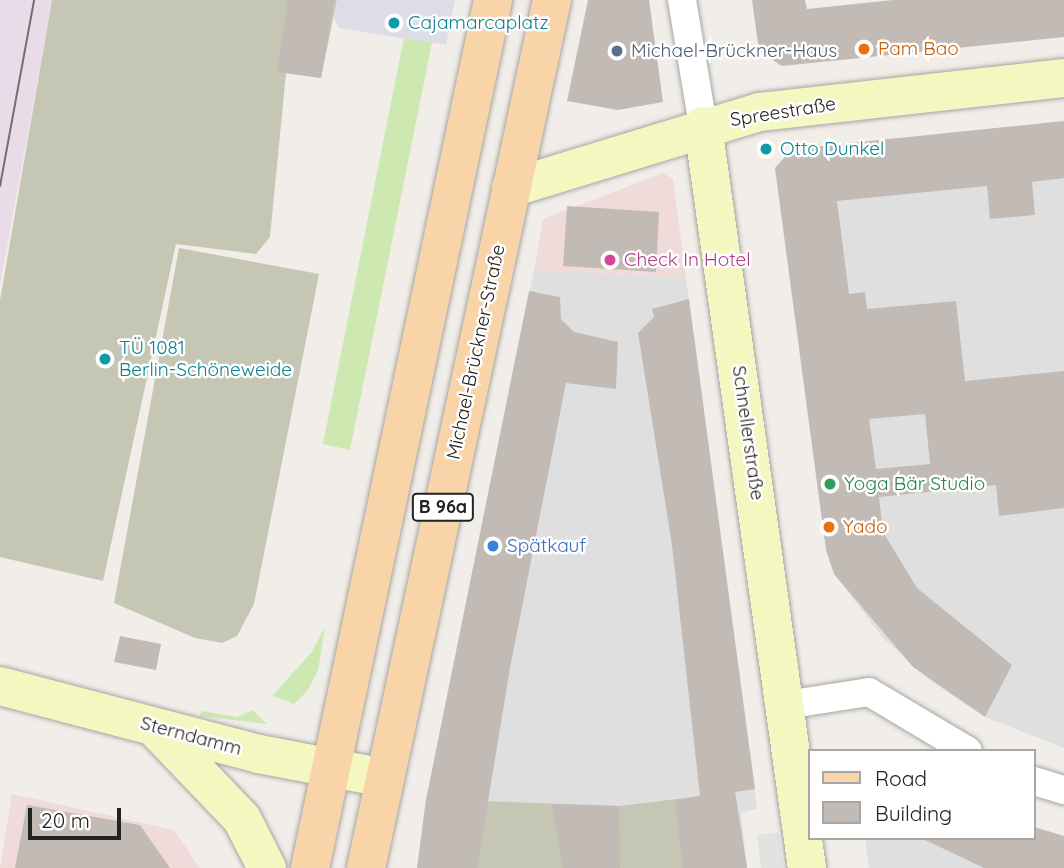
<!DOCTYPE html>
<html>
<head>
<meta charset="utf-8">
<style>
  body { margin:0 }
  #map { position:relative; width:1064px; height:868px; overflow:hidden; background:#f1eee9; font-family:Quicksand,sans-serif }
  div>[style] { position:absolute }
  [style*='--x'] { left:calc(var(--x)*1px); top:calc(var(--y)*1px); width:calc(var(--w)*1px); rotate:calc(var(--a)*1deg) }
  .residential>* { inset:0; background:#e0dfdf }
  .commercial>* { inset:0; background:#f1dada }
  .industrial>* { inset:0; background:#eadbe8 }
  .construction>* { inset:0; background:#c6c6b5 }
  .grass>* { inset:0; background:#cee8b2 }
  .parking>* { inset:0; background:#e2e2e2 }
  .plaza>* { inset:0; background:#dddde7 }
  .building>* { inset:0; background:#c2bbb5 }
  .roads { filter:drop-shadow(0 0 2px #a6a6a6) drop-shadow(0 0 2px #a6a6a6) }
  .street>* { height:28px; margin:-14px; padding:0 14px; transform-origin:14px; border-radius:14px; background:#fff }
  .secondary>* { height:38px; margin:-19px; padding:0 19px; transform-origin:19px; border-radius:19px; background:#f5f7c1 }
  .primary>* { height:38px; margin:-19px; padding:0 19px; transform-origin:19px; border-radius:19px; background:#f8d4a8 }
  .tram>* { height:2px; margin:-1px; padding:0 1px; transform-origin:1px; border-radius:1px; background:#707070 }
  .dots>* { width:19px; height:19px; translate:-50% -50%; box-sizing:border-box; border:4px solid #fff; border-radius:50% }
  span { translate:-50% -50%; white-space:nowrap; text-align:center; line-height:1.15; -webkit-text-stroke:5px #fff; paint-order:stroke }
  .shield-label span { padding:2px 5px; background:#fff; border:2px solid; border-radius:5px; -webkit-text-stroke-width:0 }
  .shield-label { font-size:18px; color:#222; font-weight:700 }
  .culture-label { font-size:19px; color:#0d838f }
  .left { translate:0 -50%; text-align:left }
  .food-label { font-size:19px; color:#c56008 }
  .service-label { font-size:19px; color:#4e5e75 }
  .street-label { font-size:19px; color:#222 }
  .hotel-label { font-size:19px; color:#b23c85 }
  .leisure-label { font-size:19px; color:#27864d }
  .shop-label { font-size:19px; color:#366cbe }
  .legend { position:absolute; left:808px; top:749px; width:228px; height:91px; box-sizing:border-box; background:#fff; border:2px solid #a7a7a7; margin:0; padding:9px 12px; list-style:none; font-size:21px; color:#222 }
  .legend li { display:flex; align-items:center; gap:14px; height:35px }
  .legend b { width:35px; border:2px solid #a7a7a7 }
  .scale { position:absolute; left:28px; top:808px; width:93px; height:32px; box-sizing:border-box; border:4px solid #222; border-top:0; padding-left:9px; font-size:21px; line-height:24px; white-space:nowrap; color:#222; -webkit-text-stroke:5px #fff; paint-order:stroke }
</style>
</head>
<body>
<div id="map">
  <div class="residential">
    <i style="clip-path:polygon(1064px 121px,1064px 748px,985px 717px,932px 682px,883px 638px,834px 574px,826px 550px,775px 168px,792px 149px)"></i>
    <i style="clip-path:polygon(534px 270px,686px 278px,757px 809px,741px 813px,747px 868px,418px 868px,426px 799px)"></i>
    <i style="clip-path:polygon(1034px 827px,1064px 836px,1064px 868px,869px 868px,865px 838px,1034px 838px)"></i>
  </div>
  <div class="commercial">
    <i style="clip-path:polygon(663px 173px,673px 179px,686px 278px,534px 270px,543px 219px)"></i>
    <i style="clip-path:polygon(12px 794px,174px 830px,200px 868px,0 868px)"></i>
  </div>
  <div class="industrial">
    <i style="clip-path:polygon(0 0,52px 0,0 286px)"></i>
  </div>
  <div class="construction">
    <i style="clip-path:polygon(52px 0,337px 0,321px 78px,286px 73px,270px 237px,256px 254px,176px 244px,103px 581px,0 557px,0 300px)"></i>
    <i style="clip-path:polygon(179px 248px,319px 274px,254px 604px,237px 636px,222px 643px,195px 638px,114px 603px)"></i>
    <i style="clip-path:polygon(735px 792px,747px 868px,418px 868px,426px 799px,619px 806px)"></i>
  </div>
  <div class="grass">
    <i style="clip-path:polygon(408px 17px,436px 23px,350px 450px,323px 444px)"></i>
    <i style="clip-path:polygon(325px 627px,318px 671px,307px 691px,294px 704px,272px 696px,311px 653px)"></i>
    <i style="clip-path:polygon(252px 710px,267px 724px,199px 716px,202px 711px,237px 717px)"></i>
  </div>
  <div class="parking">
    <i style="clip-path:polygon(778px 832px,783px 868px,761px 868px,757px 835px)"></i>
  </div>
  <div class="plaza">
    <i style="clip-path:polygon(337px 0,455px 0,446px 45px,339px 28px,334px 18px)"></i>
  </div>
  <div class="building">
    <i style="clip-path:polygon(288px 0,334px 0,321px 78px,277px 72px)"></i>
    <i style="clip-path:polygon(588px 0,649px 0,663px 102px,618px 110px,567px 101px)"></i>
    <i style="clip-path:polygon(752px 0,805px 0,807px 9px,893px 0,1064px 0,1064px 37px,782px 66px,759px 51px)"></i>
    <i style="clip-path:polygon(evenodd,1064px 121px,1064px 178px,1032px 182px,1035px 215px,990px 219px,987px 186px,837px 201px,849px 294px,865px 292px,867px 309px,956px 301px,965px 381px,1064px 371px,1064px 508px,999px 516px,996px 485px,879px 497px,883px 532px,917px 588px,1012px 665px,985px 717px,913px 667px,834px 574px,826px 550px,775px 168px,792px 149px,1064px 121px,925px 414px,930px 464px,876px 469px,869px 419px,925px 414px)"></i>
    <i style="clip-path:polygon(567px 206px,659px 212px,656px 272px,563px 266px)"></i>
    <i style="clip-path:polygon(529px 291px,560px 297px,561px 319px,574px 332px,618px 342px,616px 389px,566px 383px,510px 668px,477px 868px,417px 868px,426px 800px)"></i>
    <i style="clip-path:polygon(689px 299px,755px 789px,735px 792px,747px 868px,683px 868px,675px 800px,700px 796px,672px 545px,638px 333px,654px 317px,652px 309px)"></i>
    <i style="clip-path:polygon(120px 636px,161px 644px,156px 670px,114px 662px)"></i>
    <i style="clip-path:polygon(552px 804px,619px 806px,620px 868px,563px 868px)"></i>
    <i style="clip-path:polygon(27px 805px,140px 825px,170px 868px,15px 868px)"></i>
    <i style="clip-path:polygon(1034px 827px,1064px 836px,1064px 868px,984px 868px,921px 838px,1034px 838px)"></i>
  </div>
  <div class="roads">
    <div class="street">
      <i style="--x:682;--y:0;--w:128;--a:80.5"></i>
      <i style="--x:786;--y:705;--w:84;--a:-8.9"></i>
      <i style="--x:869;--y:692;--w:115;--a:30.8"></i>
      <i style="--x:1034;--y:781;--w:31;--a:17"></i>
    </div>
    <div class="secondary">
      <i style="--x:703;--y:126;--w:749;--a:82.02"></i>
      <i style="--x:511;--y:188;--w:260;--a:-17"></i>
      <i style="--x:760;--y:112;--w:306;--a:-6.4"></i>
      <i style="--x:0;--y:686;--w:268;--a:14.7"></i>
      <i style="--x:259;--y:754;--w:128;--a:10.8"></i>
      <i style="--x:156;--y:729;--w:124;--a:46.3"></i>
      <i style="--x:242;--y:819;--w:55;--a:63"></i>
    </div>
    <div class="primary">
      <i style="--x:310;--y:868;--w:887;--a:-78.09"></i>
      <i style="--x:366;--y:868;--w:888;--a:-77.91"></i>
    </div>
  </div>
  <div class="tram">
    <i style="--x:0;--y:186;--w:189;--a:-79.6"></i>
  </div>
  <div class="dots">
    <i style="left:394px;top:23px;background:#0f9aa8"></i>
    <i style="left:864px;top:49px;background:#e8710a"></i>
    <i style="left:617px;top:51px;background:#5c6f8a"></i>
    <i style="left:766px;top:149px;background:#0f9aa8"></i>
    <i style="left:610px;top:260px;background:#d1479c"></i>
    <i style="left:105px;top:359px;background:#0f9aa8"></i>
    <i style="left:830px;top:484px;background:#2e9e5b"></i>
    <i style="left:829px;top:527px;background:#e8710a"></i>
    <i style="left:493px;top:546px;background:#3f7fe0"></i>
  </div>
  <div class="shield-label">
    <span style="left:443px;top:507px">B 96a</span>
  </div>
  <div class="culture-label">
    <span class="left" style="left:408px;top:23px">Cajamarcaplatz</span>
    <span class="left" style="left:780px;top:149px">Otto Dunkel</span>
    <span class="left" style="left:119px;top:359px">TÜ 1081<br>Berlin-Schöneweide</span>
  </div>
  <div class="food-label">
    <span class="left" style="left:878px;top:49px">Pam Bao</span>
    <span class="left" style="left:843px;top:527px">Yado</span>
  </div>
  <div class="service-label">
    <span class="left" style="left:631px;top:51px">Michael-Brückner-Haus</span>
  </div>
  <div class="street-label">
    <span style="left:783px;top:112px;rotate:-9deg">Spreestraße</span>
    <span style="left:476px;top:352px;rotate:-78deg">Michael-Brückner-Straße</span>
    <span style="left:748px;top:433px;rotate:82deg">Schnellerstraße</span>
    <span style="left:191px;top:736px;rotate:15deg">Sterndamm</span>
  </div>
  <div class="hotel-label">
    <span class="left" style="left:624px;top:260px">Check In Hotel</span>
  </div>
  <div class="leisure-label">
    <span class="left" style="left:844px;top:484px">Yoga Bär Studio</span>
  </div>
  <div class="shop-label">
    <span class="left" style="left:507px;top:546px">Spätkauf</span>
  </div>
  <ul class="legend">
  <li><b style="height:9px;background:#f8d4a8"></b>Road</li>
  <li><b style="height:19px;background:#c2bbb5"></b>Building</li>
  </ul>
  <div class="scale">20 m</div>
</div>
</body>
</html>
